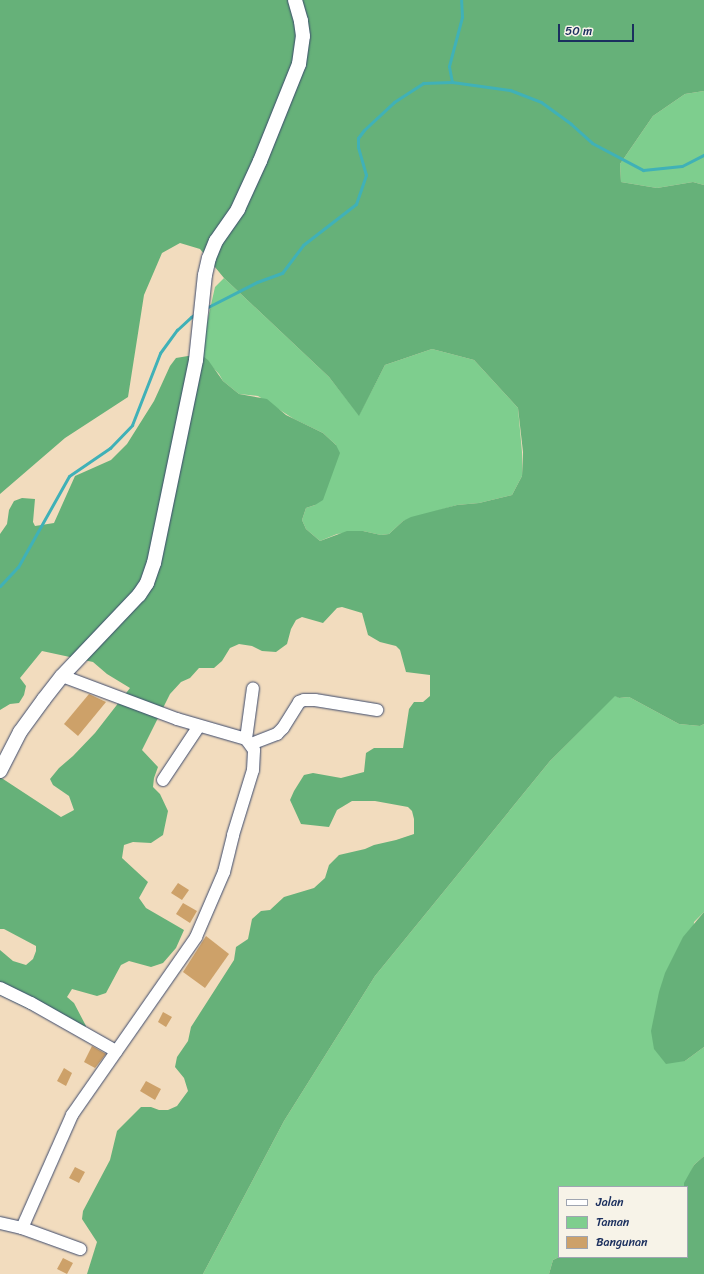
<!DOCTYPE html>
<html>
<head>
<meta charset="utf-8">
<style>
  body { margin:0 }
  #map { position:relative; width:704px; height:1274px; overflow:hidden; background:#f2dcbe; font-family:Sriracha,sans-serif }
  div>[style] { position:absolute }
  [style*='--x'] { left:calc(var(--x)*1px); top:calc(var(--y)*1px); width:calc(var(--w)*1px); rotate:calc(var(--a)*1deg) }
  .green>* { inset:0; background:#7ece8e }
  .forest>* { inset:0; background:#66b179 }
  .stream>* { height:3px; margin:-1.5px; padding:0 1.5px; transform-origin:1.5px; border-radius:1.5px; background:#40b1b7 }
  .building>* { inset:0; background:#cda169 }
  .roads { filter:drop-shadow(0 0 1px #3b496c) drop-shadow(0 0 1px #3b496c) }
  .minor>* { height:12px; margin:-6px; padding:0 6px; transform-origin:6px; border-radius:6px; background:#fff }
  .tertiary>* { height:14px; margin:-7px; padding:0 7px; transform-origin:7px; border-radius:7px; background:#fff }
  span { translate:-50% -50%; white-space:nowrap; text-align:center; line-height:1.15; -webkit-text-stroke:3.5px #f7f3e8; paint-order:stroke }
  .legend { position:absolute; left:558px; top:1186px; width:130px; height:72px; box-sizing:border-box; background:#f7f3e8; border:1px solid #9fa5b1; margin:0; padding:5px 7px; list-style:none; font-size:12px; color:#1b2f5e }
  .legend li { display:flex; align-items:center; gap:8px; height:20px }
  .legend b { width:20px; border:1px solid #9fa5b1 }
  .scale { position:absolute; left:558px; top:24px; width:76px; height:18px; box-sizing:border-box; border:2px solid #1b2f5e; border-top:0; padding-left:5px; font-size:12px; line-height:14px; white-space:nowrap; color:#1b2f5e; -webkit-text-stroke:3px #f7f3e8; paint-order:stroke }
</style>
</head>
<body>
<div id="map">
  <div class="green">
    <i style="clip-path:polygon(704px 91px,704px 185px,693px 182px,657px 188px,621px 182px,620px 164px,653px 116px,685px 94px)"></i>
    <i style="clip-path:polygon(224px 278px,329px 377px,359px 415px,385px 365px,432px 349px,474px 360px,518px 408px,522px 452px,522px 476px,512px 495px,479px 503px,457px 505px,403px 521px,389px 534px,381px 535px,363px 531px,337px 534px,320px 541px,306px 529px,302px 520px,306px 508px,315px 505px,336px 445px,323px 433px,294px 419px,258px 396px,239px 394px,223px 381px,219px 374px,200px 354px,215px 287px)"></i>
    <i style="clip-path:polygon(615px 695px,619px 698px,629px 697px,679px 724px,700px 726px,704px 724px,704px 912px,694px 922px,685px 1061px,704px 1047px,704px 1156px,694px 1165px,684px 1187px,559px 1187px,559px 1257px,553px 1260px,549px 1274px,203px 1274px,284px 1121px,375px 976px,550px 761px)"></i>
  </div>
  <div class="forest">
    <i style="clip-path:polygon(0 0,704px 0,704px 91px,685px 94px,653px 116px,620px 164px,621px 182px,657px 188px,693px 182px,704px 185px,704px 724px,700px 726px,679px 724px,629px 697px,619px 698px,615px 696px,550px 761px,375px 976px,284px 1121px,203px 1274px,87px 1274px,97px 1242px,82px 1219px,83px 1211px,110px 1160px,117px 1131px,141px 1107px,151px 1107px,159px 1110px,168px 1110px,177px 1106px,188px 1091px,184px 1078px,175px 1067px,177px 1057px,188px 1041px,191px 1027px,234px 960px,236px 947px,248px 939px,252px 919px,261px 911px,270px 910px,284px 897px,314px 888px,325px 878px,329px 865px,339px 855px,365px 849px,374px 845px,396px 840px,414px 834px,414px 819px,412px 811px,408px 807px,375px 801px,352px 801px,337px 810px,329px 827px,301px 824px,290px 800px,294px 791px,304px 775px,313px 773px,341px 778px,364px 772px,366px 753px,374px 748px,403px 748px,409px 709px,414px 702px,423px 702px,430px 696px,430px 675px,406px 672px,400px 650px,396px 646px,380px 642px,368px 635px,362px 613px,342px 607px,337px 608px,323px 623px,302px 617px,296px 620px,291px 629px,287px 644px,276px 652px,262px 651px,252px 646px,239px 644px,230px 648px,222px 661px,214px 668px,199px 668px,190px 678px,181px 682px,170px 694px,142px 750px,158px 767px,154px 778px,153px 787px,160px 794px,168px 811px,163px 835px,151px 843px,133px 842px,124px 845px,122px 858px,148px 882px,139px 898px,146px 908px,184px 930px,176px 948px,163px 963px,151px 967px,129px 961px,121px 965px,106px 993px,97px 996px,72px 989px,67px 997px,74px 1003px,86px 1026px,80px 1034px,0 995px,0 950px,13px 961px,26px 965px,33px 959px,36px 951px,36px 946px,4px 929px,0 929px,0 777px,61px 817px,74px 810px,69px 796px,53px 785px,50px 779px,59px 768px,73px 756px,95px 733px,130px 688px,107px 674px,93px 662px,42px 651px,20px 678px,26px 686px,24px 695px,19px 703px,10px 704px,0 710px,0 534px,7px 524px,9px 510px,14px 501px,22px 498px,35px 499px,33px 522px,35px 526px,54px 523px,75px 476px,111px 460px,127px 444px,154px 401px,170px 366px,176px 358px,200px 354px,208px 360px,223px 381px,239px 394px,267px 399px,286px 415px,323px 433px,336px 445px,340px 453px,323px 500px,315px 505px,306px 508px,302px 520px,306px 529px,320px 541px,347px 531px,363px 531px,381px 535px,389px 534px,403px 521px,411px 517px,457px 505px,479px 503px,512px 495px,522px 476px,523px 452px,518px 408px,474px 360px,432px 349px,385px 365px,359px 416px,329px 377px,224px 278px,200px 249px,180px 243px,162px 253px,144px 295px,128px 397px,65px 438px,0 494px)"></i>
    <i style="clip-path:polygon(704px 912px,704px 1047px,685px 1061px,666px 1064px,654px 1049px,651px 1031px,659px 992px,665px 973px,683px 937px)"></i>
    <i style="clip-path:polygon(704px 1156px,704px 1274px,549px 1274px,553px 1260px,559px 1257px,687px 1257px,687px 1187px,684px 1187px,684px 1183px,694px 1165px)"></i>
  </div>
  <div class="stream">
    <i style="--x:452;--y:82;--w:16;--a:-101"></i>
    <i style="--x:449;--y:66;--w:51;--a:-75.1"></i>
    <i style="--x:462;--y:17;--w:17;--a:-93"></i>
    <i style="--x:206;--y:308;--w:57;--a:-27"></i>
    <i style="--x:257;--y:282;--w:27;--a:-20"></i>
    <i style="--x:282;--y:273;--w:35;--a:-53"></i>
    <i style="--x:303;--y:245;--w:67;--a:-37.7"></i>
    <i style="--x:356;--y:204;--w:31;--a:-71"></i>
    <i style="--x:366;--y:175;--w:29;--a:-106"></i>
    <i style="--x:358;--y:147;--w:9;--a:-90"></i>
    <i style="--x:358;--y:138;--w:10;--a:-53"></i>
    <i style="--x:364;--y:130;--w:41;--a:-43"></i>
    <i style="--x:394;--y:102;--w:35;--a:-33"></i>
    <i style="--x:423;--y:83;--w:29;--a:-2"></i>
    <i style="--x:452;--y:82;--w:59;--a:7.9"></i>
    <i style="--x:510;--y:90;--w:33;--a:21"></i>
    <i style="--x:541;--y:102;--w:37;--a:36"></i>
    <i style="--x:571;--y:124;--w:28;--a:42"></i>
    <i style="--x:592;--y:143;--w:58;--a:27.9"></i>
    <i style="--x:643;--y:170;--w:39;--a:-6"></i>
    <i style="--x:682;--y:166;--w:25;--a:-27"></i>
    <i style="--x:0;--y:586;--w:26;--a:-47"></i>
    <i style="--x:18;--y:567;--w:104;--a:-60.7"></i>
    <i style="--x:69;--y:476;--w:50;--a:-34.3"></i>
    <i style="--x:110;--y:448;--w:32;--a:-46"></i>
    <i style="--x:132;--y:425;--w:77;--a:-68.7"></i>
    <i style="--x:160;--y:353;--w:29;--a:-54"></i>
    <i style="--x:177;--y:330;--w:19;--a:-43"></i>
    <i style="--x:191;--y:317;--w:7;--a:-34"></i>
  </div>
  <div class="building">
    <i style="clip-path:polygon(89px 694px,106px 702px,78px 736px,64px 724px)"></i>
    <i style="clip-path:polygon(178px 883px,189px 890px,182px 900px,171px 893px)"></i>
    <i style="clip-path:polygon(183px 903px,197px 911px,190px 923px,176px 914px)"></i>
    <i style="clip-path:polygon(206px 936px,229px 954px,205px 988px,183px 972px)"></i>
    <i style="clip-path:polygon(163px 1012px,172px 1017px,166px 1027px,158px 1022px)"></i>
    <i style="clip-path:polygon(92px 1046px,106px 1054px,95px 1068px,84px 1062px)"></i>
    <i style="clip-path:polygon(64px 1068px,72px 1073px,66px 1086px,57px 1081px)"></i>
    <i style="clip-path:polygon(146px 1081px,161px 1089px,155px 1100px,140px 1091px)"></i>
    <i style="clip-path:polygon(75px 1167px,85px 1172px,79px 1183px,69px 1178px)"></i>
    <i style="clip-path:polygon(63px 1258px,73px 1263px,67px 1274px,57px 1269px)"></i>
  </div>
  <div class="roads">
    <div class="minor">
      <i style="--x:246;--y:739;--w:51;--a:-82.2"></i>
      <i style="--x:251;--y:744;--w:28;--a:-21"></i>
      <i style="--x:277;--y:734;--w:8;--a:-45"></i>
      <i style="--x:283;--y:728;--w:31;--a:-58"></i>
      <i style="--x:299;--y:702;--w:5;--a:-22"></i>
      <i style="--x:304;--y:700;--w:11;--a:0"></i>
      <i style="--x:315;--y:700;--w:63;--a:9.2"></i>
      <i style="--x:163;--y:780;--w:65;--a:-56.3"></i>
      <i style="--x:0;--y:988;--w:34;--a:26"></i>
      <i style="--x:31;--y:1003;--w:98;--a:29.5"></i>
      <i style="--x:0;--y:1223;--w:23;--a:13"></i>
      <i style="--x:22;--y:1228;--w:124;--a:-66.1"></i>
      <i style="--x:72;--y:1115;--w:217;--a:-55.1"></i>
      <i style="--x:196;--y:937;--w:71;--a:-66.7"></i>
      <i style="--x:224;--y:872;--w:38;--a:-76"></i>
      <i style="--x:233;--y:835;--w:68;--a:-72.9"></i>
      <i style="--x:253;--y:770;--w:20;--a:-87"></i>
      <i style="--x:254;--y:750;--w:14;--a:-126"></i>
      <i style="--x:246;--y:739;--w:72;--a:-163.8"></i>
      <i style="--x:177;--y:719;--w:123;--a:-159.5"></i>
      <i style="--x:22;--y:1228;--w:62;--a:19.9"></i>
    </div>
    <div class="tertiary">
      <i style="--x:0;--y:771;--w:44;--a:-62.9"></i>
      <i style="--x:20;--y:732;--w:41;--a:-54"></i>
      <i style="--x:44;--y:699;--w:29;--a:-52"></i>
      <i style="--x:62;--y:676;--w:112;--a:-46.5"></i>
      <i style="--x:139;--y:595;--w:14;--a:-56"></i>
      <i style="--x:147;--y:583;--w:21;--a:-71"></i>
      <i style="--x:154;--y:563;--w:207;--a:-78.3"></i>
      <i style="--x:196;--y:360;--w:85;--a:-84"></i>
      <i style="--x:205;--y:275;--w:17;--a:-77"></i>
      <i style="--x:209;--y:258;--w:18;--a:-68"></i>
      <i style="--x:216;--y:241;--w:39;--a:-55"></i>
      <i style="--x:238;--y:209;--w:53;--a:-65.4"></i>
      <i style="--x:260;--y:161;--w:105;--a:-68.1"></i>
      <i style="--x:299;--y:64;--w:28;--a:-82"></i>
      <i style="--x:303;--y:36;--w:15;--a:-98"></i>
      <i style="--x:301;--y:21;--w:22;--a:-106"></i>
    </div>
  </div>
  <ul class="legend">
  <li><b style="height:5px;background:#fff"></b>Jalan</li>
  <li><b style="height:11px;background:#7ece8e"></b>Taman</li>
  <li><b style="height:11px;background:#cda169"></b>Bangunan</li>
  </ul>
  <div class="scale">50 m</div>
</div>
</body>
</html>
